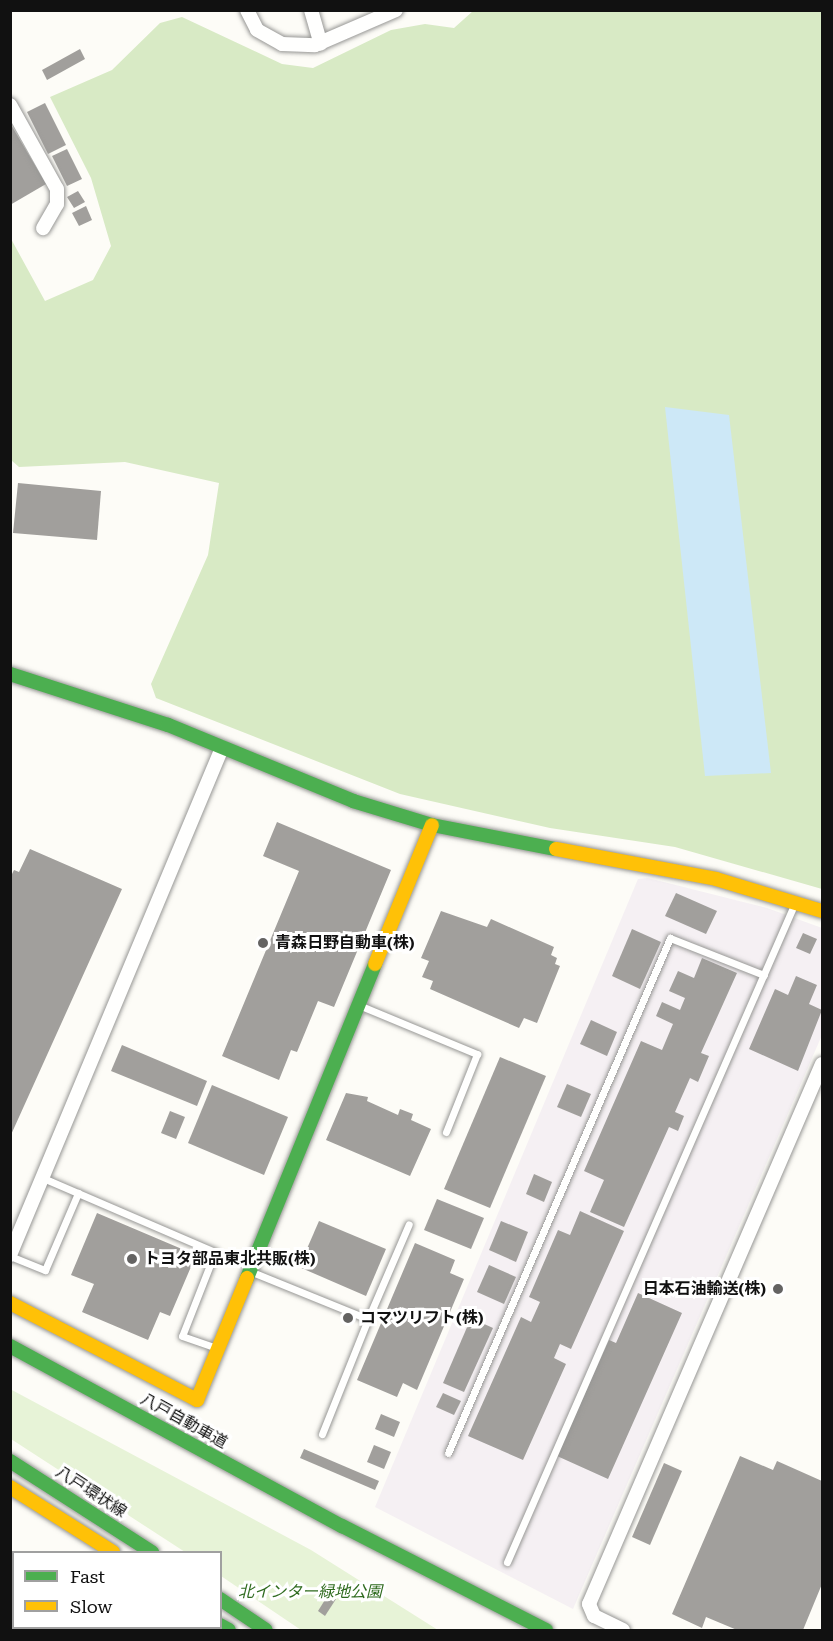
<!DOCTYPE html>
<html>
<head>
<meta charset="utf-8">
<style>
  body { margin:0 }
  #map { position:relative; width:833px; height:1641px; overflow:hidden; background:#fdfcf7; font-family:"Roboto Serif","Noto Sans JP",serif }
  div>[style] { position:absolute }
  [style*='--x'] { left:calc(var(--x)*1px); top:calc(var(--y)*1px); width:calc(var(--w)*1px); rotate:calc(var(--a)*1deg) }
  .industrial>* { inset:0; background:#f5f0f3 }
  .green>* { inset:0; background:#e7f3d7 }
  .forest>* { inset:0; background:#d8eac5 }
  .water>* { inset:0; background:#cde8f7 }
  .building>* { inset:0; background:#a19f9c }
  .roads { filter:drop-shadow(0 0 2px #979795) drop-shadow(0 0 2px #979795) }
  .lane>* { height:7px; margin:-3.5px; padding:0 3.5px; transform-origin:3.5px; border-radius:3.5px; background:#fffffe }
  .street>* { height:14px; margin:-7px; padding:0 7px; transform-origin:7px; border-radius:7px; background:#fffffe }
  .fast>* { height:14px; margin:-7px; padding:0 7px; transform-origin:7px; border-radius:7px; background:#4caf50 }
  .slow>* { height:14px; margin:-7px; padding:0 7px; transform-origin:7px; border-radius:7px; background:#ffc107 }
  .dots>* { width:16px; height:16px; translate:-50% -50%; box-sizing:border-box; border:3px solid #fff; border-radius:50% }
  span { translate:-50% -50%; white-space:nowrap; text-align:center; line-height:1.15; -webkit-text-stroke:6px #fff; paint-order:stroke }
  .poi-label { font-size:16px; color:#111; font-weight:700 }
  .left { translate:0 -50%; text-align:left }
  .right { translate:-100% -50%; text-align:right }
  .street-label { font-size:16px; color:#111 }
  .park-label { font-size:16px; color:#2f6b1f; font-style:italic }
  .frame { position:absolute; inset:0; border:12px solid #111; pointer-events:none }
  .legend { position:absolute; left:12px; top:1551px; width:210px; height:78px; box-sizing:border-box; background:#fff; border:2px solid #a0a0a0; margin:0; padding:8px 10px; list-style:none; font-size:18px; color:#111 }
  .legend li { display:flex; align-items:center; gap:12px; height:30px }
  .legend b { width:30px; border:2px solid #a0a0a0 }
</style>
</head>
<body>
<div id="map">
  <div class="industrial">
    <i style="clip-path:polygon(648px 878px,767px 908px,822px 928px,822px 1035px,573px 1609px,375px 1507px,638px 879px)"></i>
  </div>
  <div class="green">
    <i style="clip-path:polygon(10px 1389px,311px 1550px,438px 1630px,301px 1630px,221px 1576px,220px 1552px,185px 1552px,11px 1439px)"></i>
  </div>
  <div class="forest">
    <i style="clip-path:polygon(473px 11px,822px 11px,822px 889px,675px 847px,550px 828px,400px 794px,156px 698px,151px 684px,208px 555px,219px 483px,125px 462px,19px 467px,11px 460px,10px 237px,45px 301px,93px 280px,111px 246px,91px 178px,50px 97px,112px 70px,160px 23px,182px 17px,282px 64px,313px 68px,391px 30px,425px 24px,454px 28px)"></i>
  </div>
  <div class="water">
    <i style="clip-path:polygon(665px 407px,729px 415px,771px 773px,705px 776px)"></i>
  </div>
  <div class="building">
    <i style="clip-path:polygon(80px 49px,85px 59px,47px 80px,42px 70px)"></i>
    <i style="clip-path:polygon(45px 103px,66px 145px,48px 154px,27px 112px)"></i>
    <i style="clip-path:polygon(10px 123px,46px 184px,10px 205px)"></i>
    <i style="clip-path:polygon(67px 149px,82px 179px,67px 186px,52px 156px)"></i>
    <i style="clip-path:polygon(78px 191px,85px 202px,74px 208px,67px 197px)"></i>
    <i style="clip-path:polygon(86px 206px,92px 220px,79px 226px,72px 213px)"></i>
    <i style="clip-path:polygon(18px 483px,101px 491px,97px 540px,13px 533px)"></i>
    <i style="clip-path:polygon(277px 822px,391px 870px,334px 1007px,318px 1001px,297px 1052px,291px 1050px,279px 1080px,222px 1056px,299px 871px,263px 856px)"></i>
    <i style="clip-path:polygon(30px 849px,122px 889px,10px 1137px,10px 878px,14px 870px,19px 872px)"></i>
    <i style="clip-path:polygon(676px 893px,717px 911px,706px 934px,665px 916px)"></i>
    <i style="clip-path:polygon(441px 911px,487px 927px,491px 919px,554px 947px,551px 955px,557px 958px,555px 964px,560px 966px,537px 1023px,524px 1018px,519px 1028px,430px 989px,433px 981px,422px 977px,429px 961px,421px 958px)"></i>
    <i style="clip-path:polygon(632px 929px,661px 942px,640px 989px,612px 976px)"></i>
    <i style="clip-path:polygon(803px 933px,817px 939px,810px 954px,796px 948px)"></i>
    <i style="clip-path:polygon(702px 958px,737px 973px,701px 1053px,709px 1056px,698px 1082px,690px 1078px,675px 1112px,684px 1116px,678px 1131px,669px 1127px,624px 1227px,590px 1212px,604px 1180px,584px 1171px,641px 1041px,662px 1050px,673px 1024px,656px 1016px,662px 1002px,680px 1010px,685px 998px,669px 991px,678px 971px,694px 978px)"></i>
    <i style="clip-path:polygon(796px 976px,817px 985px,809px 1004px,822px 1010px,798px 1071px,749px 1049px,775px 989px,788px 995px)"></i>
    <i style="clip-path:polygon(591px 1020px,617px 1032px,607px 1056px,580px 1044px)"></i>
    <i style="clip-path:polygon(122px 1045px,207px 1081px,197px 1106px,111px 1071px)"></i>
    <i style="clip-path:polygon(500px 1057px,546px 1076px,490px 1208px,444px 1189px)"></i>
    <i style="clip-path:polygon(567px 1084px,591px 1094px,581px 1117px,557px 1107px)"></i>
    <i style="clip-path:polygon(212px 1085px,288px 1117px,264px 1175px,188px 1143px)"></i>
    <i style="clip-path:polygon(346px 1093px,368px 1097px,367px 1101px,398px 1115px,400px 1109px,413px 1114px,411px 1120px,431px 1129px,410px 1176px,326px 1140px)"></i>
    <i style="clip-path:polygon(170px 1111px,185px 1117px,176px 1139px,161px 1133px)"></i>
    <i style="clip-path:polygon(534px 1174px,552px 1182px,544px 1202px,526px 1194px)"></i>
    <i style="clip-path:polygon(437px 1199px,484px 1218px,471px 1249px,424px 1230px)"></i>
    <i style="clip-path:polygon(580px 1211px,624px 1231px,571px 1349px,560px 1344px,554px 1358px,566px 1364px,523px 1460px,468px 1436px,521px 1317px,531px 1322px,540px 1302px,529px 1297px,558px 1230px,570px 1235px)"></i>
    <i style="clip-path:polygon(97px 1213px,196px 1255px,170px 1316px,160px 1312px,148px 1340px,82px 1312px,94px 1284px,71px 1275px)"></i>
    <i style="clip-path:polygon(319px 1221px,386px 1249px,366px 1296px,299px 1267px)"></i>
    <i style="clip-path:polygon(501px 1221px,528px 1232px,516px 1262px,489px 1250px)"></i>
    <i style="clip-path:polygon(415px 1243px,455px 1260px,450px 1273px,464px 1279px,417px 1390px,403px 1383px,397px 1397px,357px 1380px)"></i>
    <i style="clip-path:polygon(489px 1265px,516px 1277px,504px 1304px,477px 1292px)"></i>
    <i style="clip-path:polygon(638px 1293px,682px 1313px,608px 1479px,557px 1456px,609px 1340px,616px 1343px)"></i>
    <i style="clip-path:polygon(471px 1318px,493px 1328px,464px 1392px,443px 1383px)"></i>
    <i style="clip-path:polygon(443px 1393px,461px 1401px,454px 1415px,436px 1407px)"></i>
    <i style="clip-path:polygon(381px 1414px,400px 1422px,394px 1437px,375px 1429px)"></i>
    <i style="clip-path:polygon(374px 1445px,391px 1452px,384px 1469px,367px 1462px)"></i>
    <i style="clip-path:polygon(304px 1449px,379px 1481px,375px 1490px,300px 1458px)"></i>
    <i style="clip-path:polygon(740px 1456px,773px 1470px,777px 1461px,822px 1481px,822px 1584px,803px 1630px,737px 1630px,706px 1617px,702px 1628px,672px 1614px)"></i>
    <i style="clip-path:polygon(664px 1463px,682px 1471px,650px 1545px,632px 1537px)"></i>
    <i style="clip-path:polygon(328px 1595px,336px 1599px,325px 1616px,318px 1611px)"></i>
  </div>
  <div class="roads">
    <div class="lane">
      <i style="--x:361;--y:1006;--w:126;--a:22.5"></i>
      <i style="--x:477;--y:1054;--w:84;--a:111.7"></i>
      <i style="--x:43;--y:1178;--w:187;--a:23.3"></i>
      <i style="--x:215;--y:1252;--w:90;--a:111.4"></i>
      <i style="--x:182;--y:1336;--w:36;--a:19"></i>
      <i style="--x:10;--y:1256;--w:38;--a:22"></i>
      <i style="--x:45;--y:1270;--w:84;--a:-66.8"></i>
      <i style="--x:252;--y:1272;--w:125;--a:22.1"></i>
      <i style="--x:368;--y:1319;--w:124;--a:111.8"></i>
      <i style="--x:368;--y:1319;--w:103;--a:-66.7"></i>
      <i style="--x:448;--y:1453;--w:561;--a:-66.68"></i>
      <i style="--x:670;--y:938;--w:101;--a:21.5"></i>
      <i style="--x:507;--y:1562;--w:717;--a:-66.4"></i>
    </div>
    <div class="street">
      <i style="--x:247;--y:10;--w:22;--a:63"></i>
      <i style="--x:257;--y:30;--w:29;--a:29"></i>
      <i style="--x:282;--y:44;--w:33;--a:2"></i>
      <i style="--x:315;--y:45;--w:88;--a:-23.4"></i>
      <i style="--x:311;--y:10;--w:35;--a:74"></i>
      <i style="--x:10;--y:105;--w:96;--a:60.8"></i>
      <i style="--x:57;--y:189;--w:15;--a:90"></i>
      <i style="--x:57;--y:204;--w:28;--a:120"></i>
      <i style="--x:10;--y:1255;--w:550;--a:-67.31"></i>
      <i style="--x:623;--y:1630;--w:32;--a:-154"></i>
      <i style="--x:594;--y:1616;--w:13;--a:-113"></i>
      <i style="--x:589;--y:1604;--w:588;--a:-66.66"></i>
    </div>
    <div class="fast">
      <i style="--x:10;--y:674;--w:166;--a:17.9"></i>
      <i style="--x:168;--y:725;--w:200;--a:22.3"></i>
      <i style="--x:353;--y:801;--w:83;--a:16.9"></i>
      <i style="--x:432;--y:825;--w:126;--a:11"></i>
      <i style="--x:247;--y:1278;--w:339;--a:-67.8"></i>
      <i style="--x:10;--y:1346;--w:378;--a:28.5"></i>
      <i style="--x:342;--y:1526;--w:229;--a:27"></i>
      <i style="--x:10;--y:1461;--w:169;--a:32.7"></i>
      <i style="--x:220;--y:1599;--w:55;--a:34"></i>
      <i style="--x:220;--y:1625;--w:10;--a:29"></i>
    </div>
    <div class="slow">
      <i style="--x:556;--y:849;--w:163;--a:10.6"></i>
      <i style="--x:716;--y:879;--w:111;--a:16.8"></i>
      <i style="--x:375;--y:964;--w:150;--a:-67.7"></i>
      <i style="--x:10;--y:1303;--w:211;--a:27.4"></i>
      <i style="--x:197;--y:1400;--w:132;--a:-67.7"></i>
      <i style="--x:10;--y:1487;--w:122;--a:32.3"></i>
    </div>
  </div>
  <div class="dots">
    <i style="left:263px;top:943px;background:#646362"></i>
    <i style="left:132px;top:1259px;background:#646362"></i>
    <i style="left:778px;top:1289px;background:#646362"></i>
    <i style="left:348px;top:1318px;background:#646362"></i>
  </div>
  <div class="poi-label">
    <span class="left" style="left:275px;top:943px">青森日野自動車(株)</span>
    <span class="left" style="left:144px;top:1259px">トヨタ部品東北共販(株)</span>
    <span class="right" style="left:766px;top:1289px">日本石油輸送(株)</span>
    <span class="left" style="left:360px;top:1318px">コマツリフト(株)</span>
  </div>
  <div class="street-label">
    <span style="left:184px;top:1421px;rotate:29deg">八戸自動車道</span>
    <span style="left:91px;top:1492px;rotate:33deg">八戸環状線</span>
  </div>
  <div class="park-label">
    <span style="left:310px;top:1592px">北インター緑地公園</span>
  </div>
  <div class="frame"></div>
  <ul class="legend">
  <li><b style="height:8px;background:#4caf50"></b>Fast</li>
  <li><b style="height:8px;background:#ffc107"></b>Slow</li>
  </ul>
</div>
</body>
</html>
